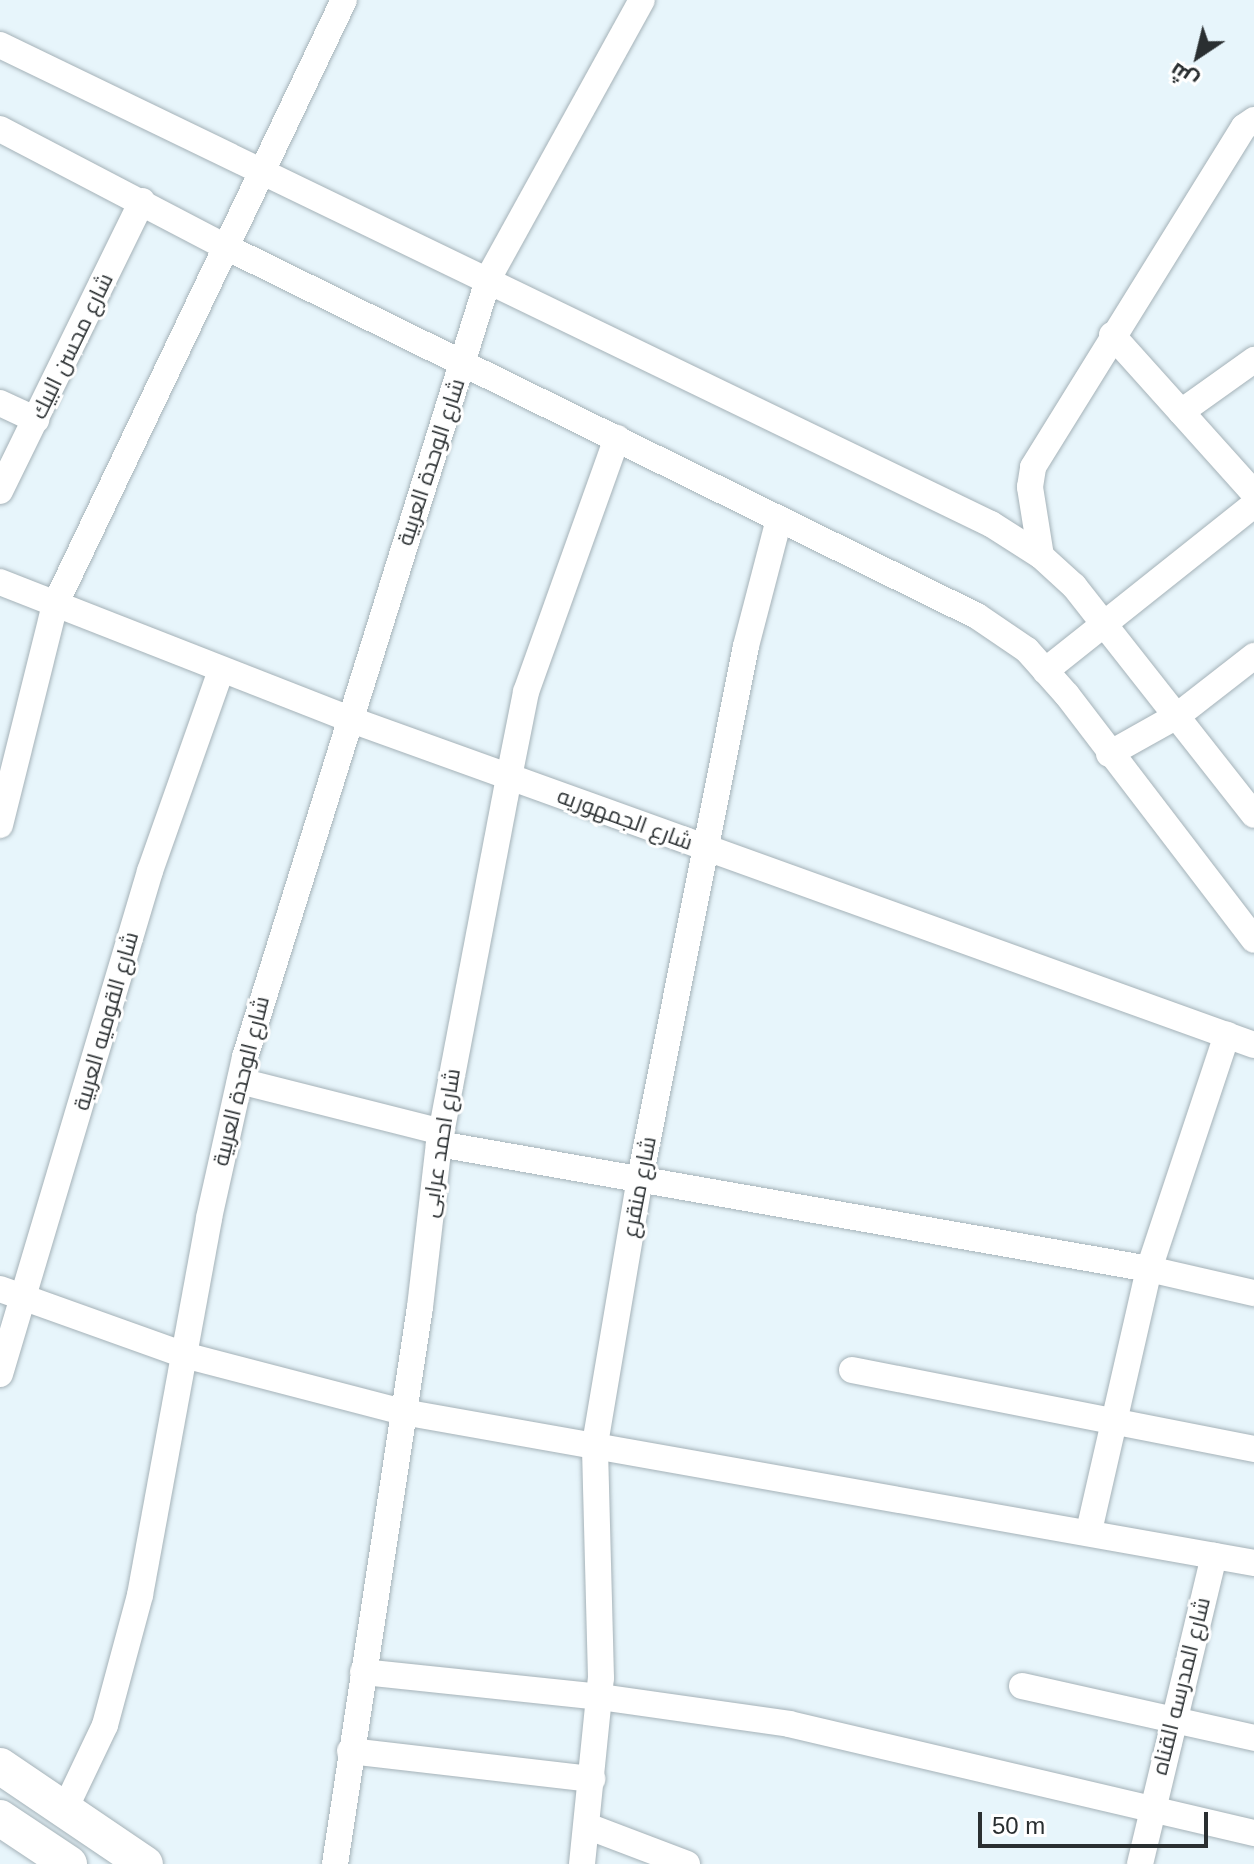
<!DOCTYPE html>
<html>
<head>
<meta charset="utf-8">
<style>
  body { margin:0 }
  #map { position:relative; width:1254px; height:1864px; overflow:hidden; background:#e7f5fb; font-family:Helvetica,Cairo,sans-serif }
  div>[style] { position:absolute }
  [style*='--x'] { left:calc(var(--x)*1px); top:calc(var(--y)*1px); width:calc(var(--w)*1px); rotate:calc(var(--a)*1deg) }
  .roads { filter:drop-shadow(0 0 2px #a5b2b8) drop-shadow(0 0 2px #a5b2b8) }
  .street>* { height:26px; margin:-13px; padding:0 13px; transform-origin:13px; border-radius:13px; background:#fff }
  .secondary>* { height:36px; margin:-18px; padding:0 18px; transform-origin:18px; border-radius:18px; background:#fff }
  span { translate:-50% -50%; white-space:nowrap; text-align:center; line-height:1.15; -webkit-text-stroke:6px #fff; paint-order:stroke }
  .street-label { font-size:22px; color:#2a2f31 }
  .north { position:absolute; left:1158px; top:16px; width:80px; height:80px; -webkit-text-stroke:6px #fff; paint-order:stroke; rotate:215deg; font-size:22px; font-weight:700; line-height:32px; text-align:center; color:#2a2f31 }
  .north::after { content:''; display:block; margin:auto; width:28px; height:36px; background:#2a2f31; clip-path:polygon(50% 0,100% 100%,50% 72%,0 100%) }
  .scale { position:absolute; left:978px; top:1812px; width:230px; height:36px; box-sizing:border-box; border:4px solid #2a2f31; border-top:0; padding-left:10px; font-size:24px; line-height:28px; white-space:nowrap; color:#2a2f31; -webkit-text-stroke:6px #fff; paint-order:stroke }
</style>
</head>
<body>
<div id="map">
  <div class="roads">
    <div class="street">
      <i style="--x:0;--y:45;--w:1101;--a:25.8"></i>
      <i style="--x:991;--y:524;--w:59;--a:32.6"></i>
      <i style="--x:1041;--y:556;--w:45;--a:42.3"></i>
      <i style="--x:1074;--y:586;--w:291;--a:51.8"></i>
      <i style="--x:0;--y:129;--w:253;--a:27.6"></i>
      <i style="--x:224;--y:246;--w:839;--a:26.17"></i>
      <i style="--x:977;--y:616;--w:60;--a:34.2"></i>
      <i style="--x:1027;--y:650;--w:60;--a:48.4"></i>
      <i style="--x:1067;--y:695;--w:308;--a:52.6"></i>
      <i style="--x:1112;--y:335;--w:212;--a:48.1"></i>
      <i style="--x:0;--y:403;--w:40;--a:25"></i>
      <i style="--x:1181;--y:412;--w:90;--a:-35.5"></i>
      <i style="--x:0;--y:491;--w:323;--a:-63.9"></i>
      <i style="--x:1041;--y:556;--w:70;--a:-99.1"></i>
      <i style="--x:1030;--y:487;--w:20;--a:-81"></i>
      <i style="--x:1033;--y:467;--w:400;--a:-58.2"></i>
      <i style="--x:1244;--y:127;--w:12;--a:-35"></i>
      <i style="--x:0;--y:582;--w:375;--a:21.4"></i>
      <i style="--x:349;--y:719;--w:962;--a:19.81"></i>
      <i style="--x:1045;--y:671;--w:267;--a:-38.5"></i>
      <i style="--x:1109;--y:754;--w:78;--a:-29.2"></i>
      <i style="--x:1177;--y:716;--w:98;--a:-37.9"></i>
      <i style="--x:0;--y:825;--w:227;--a:-76"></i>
      <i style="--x:55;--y:605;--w:670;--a:-64.47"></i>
      <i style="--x:240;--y:1081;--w:208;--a:14.2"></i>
      <i style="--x:439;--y:1144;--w:721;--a:9.98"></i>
      <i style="--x:1149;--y:1269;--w:108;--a:12.9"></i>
      <i style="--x:0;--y:1289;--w:195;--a:19.7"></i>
      <i style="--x:184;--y:1355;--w:226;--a:14.6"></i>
      <i style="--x:403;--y:1412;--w:864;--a:10.06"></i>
      <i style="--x:852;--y:1370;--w:410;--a:11.1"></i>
      <i style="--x:0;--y:1374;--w:525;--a:-73.39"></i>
      <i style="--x:150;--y:871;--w:213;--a:-70.5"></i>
      <i style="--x:1089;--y:1531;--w:269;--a:-77.1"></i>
      <i style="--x:1149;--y:1269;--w:247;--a:-71.6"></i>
      <i style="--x:363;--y:1672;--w:238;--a:6"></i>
      <i style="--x:600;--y:1697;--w:191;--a:8.1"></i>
      <i style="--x:789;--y:1724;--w:478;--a:13.2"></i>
      <i style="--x:1022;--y:1686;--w:238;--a:12.6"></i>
      <i style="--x:350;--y:1751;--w:244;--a:6.6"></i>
      <i style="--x:65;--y:1809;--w:93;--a:-64.5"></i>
      <i style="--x:105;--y:1725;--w:135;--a:-74.9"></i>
      <i style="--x:140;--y:1595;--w:383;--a:-79.6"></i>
      <i style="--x:209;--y:1218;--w:165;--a:-77.4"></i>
      <i style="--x:245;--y:1057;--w:817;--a:-72.63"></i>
      <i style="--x:489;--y:277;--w:316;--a:-61.1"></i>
      <i style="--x:587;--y:1826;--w:107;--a:20.8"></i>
      <i style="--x:335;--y:1864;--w:563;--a:-81.32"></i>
      <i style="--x:420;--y:1307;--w:164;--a:-83.4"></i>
      <i style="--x:439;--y:1144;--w:374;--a:-79.2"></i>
      <i style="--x:509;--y:777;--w:87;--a:-78.7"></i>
      <i style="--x:526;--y:692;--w:270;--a:-70.3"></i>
      <i style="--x:582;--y:1864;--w:187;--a:-84.2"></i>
      <i style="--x:601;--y:1678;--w:234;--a:-91.5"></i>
      <i style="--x:595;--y:1444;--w:270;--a:-80.4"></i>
      <i style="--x:640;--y:1178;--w:542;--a:-78.73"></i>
      <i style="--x:746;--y:646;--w:131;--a:-75.4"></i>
      <i style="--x:1140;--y:1864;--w:317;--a:-76.5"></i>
    </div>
    <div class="secondary">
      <i style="--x:0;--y:1766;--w:175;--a:34.1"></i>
      <i style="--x:0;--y:1818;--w:83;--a:33.7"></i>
    </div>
  </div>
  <div class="street-label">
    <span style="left:72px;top:346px;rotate:-64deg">شارع محسن البيك</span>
    <span style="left:431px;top:462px;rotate:-72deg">شارع الوحدة العربية</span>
    <span style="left:625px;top:819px;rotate:20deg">شارع الجمهوريه</span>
    <span style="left:106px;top:1021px;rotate:-74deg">شارع القوميه العربية</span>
    <span style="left:241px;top:1081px;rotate:-76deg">شارع الوحدة العربية</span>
    <span style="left:441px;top:1143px;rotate:-81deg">شارع احمد عرابى</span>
    <span style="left:639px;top:1187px;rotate:-79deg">شارع منقرع</span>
    <span style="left:1181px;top:1686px;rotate:-76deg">شارع المدرسه القناه</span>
  </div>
  <div class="north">ش</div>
  <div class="scale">50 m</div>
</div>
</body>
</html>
